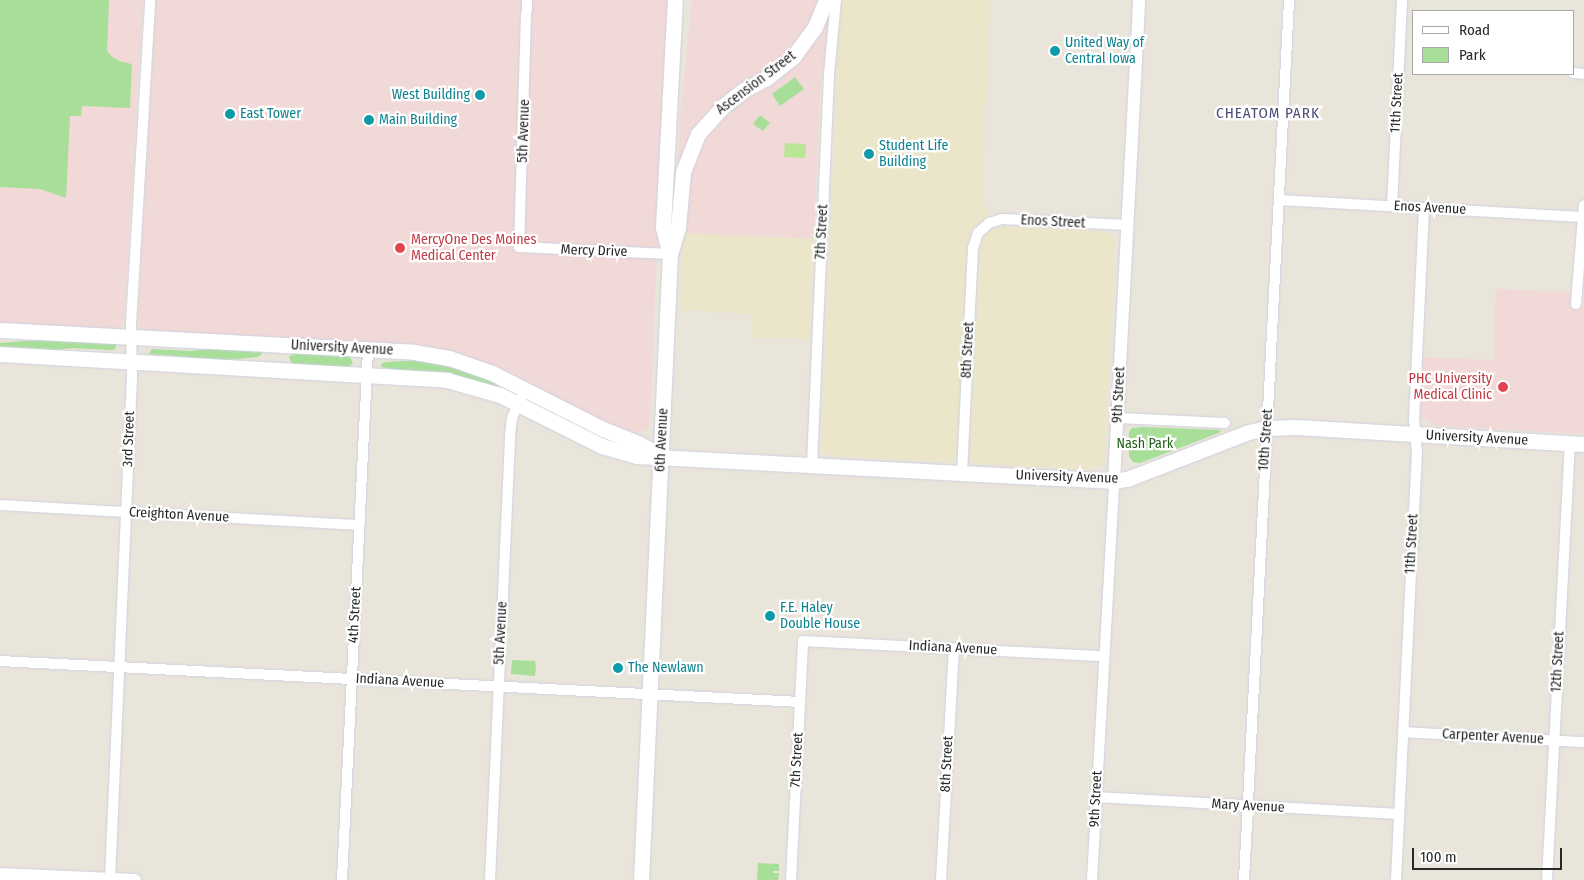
<!DOCTYPE html>
<html>
<head>
<meta charset="utf-8">
<style>
  body { margin:0 }
  #map { position:relative; width:1584px; height:880px; overflow:hidden; background:#eae5da; font-family:"Fira Sans Condensed",sans-serif }
  div>[style] { position:absolute }
  [style*='--x'] { left:calc(var(--x)*1px); top:calc(var(--y)*1px); width:calc(var(--w)*1px); rotate:calc(var(--a)*1deg) }
  .education>* { inset:0; background:#ebe5ca }
  .medical>* { inset:0; background:#f1d9d7 }
  .green>* { inset:0; background:#a7df98 }
  .pitch>* { inset:0; background:#b8e694 }
  .roads { filter:drop-shadow(0 0 1px #cfd0e1) drop-shadow(0 0 1px #cfd0e1) }
  .minor>* { height:10px; margin:-5px; padding:0 5px; transform-origin:5px; border-radius:5px; background:#fff }
  .tertiary>* { height:12px; margin:-6px; padding:0 6px; transform-origin:6px; border-radius:6px; background:#fff }
  .secondary>* { height:15px; margin:-7.5px; padding:0 7.5px; transform-origin:7.5px; border-radius:7.5px; background:#fff }
  .dots>* { width:14px; height:14px; translate:-50% -50%; box-sizing:border-box; border:2px solid #fff; border-radius:50% }
  span { translate:-50% -50%; white-space:nowrap; text-align:center; line-height:1.15; -webkit-text-stroke:4.5px #fff; paint-order:stroke }
  .culture-label { font-size:14px; color:#0d838f }
  .left { translate:0 -50%; text-align:left }
  .right { translate:-100% -50%; text-align:right }
  .street-label { font-size:14px; color:#282828 }
  .health-label { font-size:14px; color:#be3a42 }
  .park-label { font-size:14px; color:#21611c }
  .neighbourhood-label { font-size:15px; color:#4b4d76; letter-spacing:1px }
  .legend { position:absolute; left:1412px; top:10px; width:162px; height:65px; box-sizing:border-box; background:#fff; border:1px solid #a9a9a9; margin:0; padding:6px 9px; list-style:none; font-size:15px; color:#282828 }
  .legend li { display:flex; align-items:center; gap:10px; height:25px }
  .legend b { width:25px; border:1px solid #a9a9a9 }
  .scale { position:absolute; left:1412px; top:848px; width:150px; height:22px; box-sizing:border-box; border:2px solid #282828; border-top:0; padding-left:6px; font-size:15px; line-height:18px; white-space:nowrap; color:#282828; -webkit-text-stroke:4px #fff; paint-order:stroke }
</style>
</head>
<body>
<div id="map">
  <div class="education">
    <i style="clip-path:polygon(840px 0,990px 0,982px 203px,991px 215px,978px 223px,968px 241px,957px 455px,948px 462px,831px 456px,821px 451px)"></i>
    <i style="clip-path:polygon(1002px 226px,1109px 232px,1115px 237px,1105px 460px,1100px 467px,1087px 470px,983px 464px,975px 462px,970px 457px,980px 247px,983px 238px,989px 230px)"></i>
    <i style="clip-path:polygon(683px 233px,814px 239px,810px 339px,752px 337px,753px 314px,680px 310px)"></i>
  </div>
  <div class="medical">
    <i style="clip-path:polygon(0 0,143px 0,124px 319px,118px 329px,0 323px)"></i>
    <i style="clip-path:polygon(156px 0,667px 0,650px 423px,648px 429px,635px 435px,610px 426px,487px 364px,148px 332px,140px 328px,138px 320px)"></i>
    <i style="clip-path:polygon(692px 0,819px 0,812px 19px,791px 51px,685px 146px,678px 162px,680px 117px)"></i>
    <i style="clip-path:polygon(832px 4px,820px 89px,814px 239px,683px 233px,687px 181px,703px 140px,730px 107px,801px 57px,816px 38px)"></i>
    <i style="clip-path:polygon(1496px 289px,1570px 292px,1570px 307px,1584px 308px,1584px 434px,1437px 426px,1421px 418px,1423px 357px,1493px 360px)"></i>
  </div>
  <div class="green">
    <i style="clip-path:polygon(0 0,109px 0,107px 51px,112px 57px,122px 62px,132px 64px,130px 108px,82px 106px,81px 116px,70px 116px,66px 198px,40px 189px,0 187px)"></i>
    <i style="clip-path:polygon(795px 77px,804px 89px,780px 106px,772px 94px)"></i>
    <i style="clip-path:polygon(760px 115px,770px 123px,763px 131px,753px 124px)"></i>
    <i style="clip-path:polygon(51px 339px,116px 343px,116px 345px,115px 349px,111px 350px,72px 348px,48px 351px,0 349px,0 343px)"></i>
    <i style="clip-path:polygon(218px 348px,260px 350px,262px 354px,258px 357px,226px 360px,149px 354px,152px 349px,191px 351px)"></i>
    <i style="clip-path:polygon(295px 352px,349px 355px,353px 363px,349px 367px,292px 364px,289px 357px)"></i>
    <i style="clip-path:polygon(422px 360px,454px 365px,499px 383px,497px 388px,381px 367px,382px 363px,386px 362px)"></i>
    <i style="clip-path:polygon(1143px 427px,1219px 430px,1221px 432px,1140px 463px,1133px 462px,1129px 456px,1129px 432px,1132px 428px)"></i>
    <i style="clip-path:polygon(512px 660px,535px 661px,536px 666px,535px 676px,511px 674px)"></i>
    <i style="clip-path:polygon(758px 863px,779px 864px,779px 871px,773px 871px,773px 873px,779px 873px,778px 880px,757px 880px)"></i>
  </div>
  <div class="pitch">
    <i style="clip-path:polygon(785px 143px,806px 144px,805px 158px,784px 157px)"></i>
  </div>
  <div class="roads">
    <div class="minor">
      <i style="--x:527;--y:9;--w:9;--a:-90"></i>
      <i style="--x:526;--y:14;--w:233;--a:91.7"></i>
      <i style="--x:519;--y:247;--w:151;--a:2.7"></i>
      <i style="--x:1573;--y:73;--w:11;--a:5"></i>
      <i style="--x:1279;--y:200;--w:303;--a:3.2"></i>
      <i style="--x:1392;--y:206;--w:206;--a:-87.2"></i>
      <i style="--x:1576;--y:304;--w:99;--a:-85.4"></i>
      <i style="--x:1118;--y:418;--w:107;--a:2.7"></i>
      <i style="--x:812;--y:464;--w:390;--a:-87.5"></i>
      <i style="--x:829;--y:74;--w:74;--a:-84.6"></i>
      <i style="--x:962;--y:473;--w:225;--a:-87.2"></i>
      <i style="--x:973;--y:248;--w:16;--a:-72"></i>
      <i style="--x:978;--y:233;--w:15;--a:-42"></i>
      <i style="--x:989;--y:223;--w:14;--a:-17"></i>
      <i style="--x:1002;--y:219;--w:126;--a:2.7"></i>
      <i style="--x:0;--y:505;--w:360;--a:3.2"></i>
      <i style="--x:0;--y:661;--w:801;--a:2.93"></i>
      <i style="--x:1403;--y:732;--w:181;--a:3.2"></i>
      <i style="--x:1096;--y:797;--w:303;--a:3.2"></i>
      <i style="--x:110;--y:879;--w:501;--a:-87.49"></i>
      <i style="--x:132;--y:378;--w:54;--a:-91.1"></i>
      <i style="--x:131;--y:324;--w:325;--a:-86.6"></i>
      <i style="--x:342;--y:880;--w:531;--a:-87.19"></i>
      <i style="--x:490;--y:880;--w:444;--a:-87.4"></i>
      <i style="--x:510;--y:436;--w:18;--a:-84"></i>
      <i style="--x:512;--y:418;--w:22;--a:-66"></i>
      <i style="--x:791;--y:880;--w:239;--a:-87.1"></i>
      <i style="--x:803;--y:641;--w:300;--a:2.9"></i>
      <i style="--x:941;--y:880;--w:231;--a:-86.8"></i>
      <i style="--x:1092;--y:880;--w:400;--a:-86.8"></i>
      <i style="--x:1244;--y:880;--w:881;--a:-87.07"></i>
      <i style="--x:1396;--y:880;--w:428;--a:-87.2"></i>
      <i style="--x:1417;--y:453;--w:32;--a:-95"></i>
      <i style="--x:1414;--y:421;--w:213;--a:-87.3"></i>
      <i style="--x:1547;--y:880;--w:438;--a:-87"></i>
    </div>
    <div class="tertiary">
      <i style="--x:1114;--y:481;--w:482;--a:-87"></i>
      <i style="--x:0;--y:874;--w:135;--a:2.5"></i>
    </div>
    <div class="secondary">
      <i style="--x:670;--y:254;--w:27;--a:-73"></i>
      <i style="--x:678;--y:228;--w:56;--a:-84.9"></i>
      <i style="--x:683;--y:172;--w:41;--a:-68.5"></i>
      <i style="--x:698;--y:134;--w:36;--a:-48"></i>
      <i style="--x:722;--y:107;--w:28;--a:-38"></i>
      <i style="--x:744;--y:90;--w:24;--a:-28"></i>
      <i style="--x:765;--y:79;--w:36;--a:-38"></i>
      <i style="--x:793;--y:57;--w:37;--a:-54"></i>
      <i style="--x:815;--y:27;--w:29;--a:-68"></i>
      <i style="--x:0;--y:330;--w:415;--a:3"></i>
      <i style="--x:414;--y:352;--w:36;--a:10"></i>
      <i style="--x:449;--y:358;--w:46;--a:19.2"></i>
      <i style="--x:492;--y:373;--w:124;--a:26.8"></i>
      <i style="--x:603;--y:429;--w:38;--a:22"></i>
      <i style="--x:638;--y:443;--w:26;--a:29"></i>
      <i style="--x:0;--y:354;--w:448;--a:3.3"></i>
      <i style="--x:447;--y:380;--w:55;--a:15.8"></i>
      <i style="--x:500;--y:395;--w:114;--a:26.6"></i>
      <i style="--x:602;--y:446;--w:36;--a:16"></i>
      <i style="--x:637;--y:456;--w:478;--a:3"></i>
      <i style="--x:1114;--y:481;--w:13;--a:-9"></i>
      <i style="--x:1127;--y:479;--w:131;--a:-21.1"></i>
      <i style="--x:1249;--y:432;--w:18;--a:-13"></i>
      <i style="--x:1267;--y:428;--w:28;--a:-2"></i>
      <i style="--x:1295;--y:427;--w:289;--a:3.4"></i>
      <i style="--x:641;--y:880;--w:627;--a:-87.35"></i>
      <i style="--x:670;--y:254;--w:28;--a:-105"></i>
      <i style="--x:663;--y:227;--w:227;--a:-87"></i>
    </div>
  </div>
  <div class="dots">
    <i style="left:1055px;top:51px;background:#0f9aa8"></i>
    <i style="left:480px;top:95px;background:#0f9aa8"></i>
    <i style="left:230px;top:114px;background:#0f9aa8"></i>
    <i style="left:369px;top:120px;background:#0f9aa8"></i>
    <i style="left:869px;top:154px;background:#0f9aa8"></i>
    <i style="left:400px;top:248px;background:#e0444e"></i>
    <i style="left:1503px;top:387px;background:#e0444e"></i>
    <i style="left:770px;top:616px;background:#0f9aa8"></i>
    <i style="left:618px;top:668px;background:#0f9aa8"></i>
  </div>
  <div class="culture-label">
    <span class="left" style="left:1065px;top:51px">United Way of<br>Central Iowa</span>
    <span class="right" style="left:470px;top:95px">West Building</span>
    <span class="left" style="left:240px;top:114px">East Tower</span>
    <span class="left" style="left:379px;top:120px">Main Building</span>
    <span class="left" style="left:879px;top:154px">Student Life<br>Building</span>
    <span class="left" style="left:780px;top:616px">F.E. Haley<br>Double House</span>
    <span class="left" style="left:628px;top:668px">The Newlawn</span>
  </div>
  <div class="street-label">
    <span style="left:756px;top:83px;rotate:-37deg">Ascension Street</span>
    <span style="left:1397px;top:103px;rotate:-87deg">11th Street</span>
    <span style="left:524px;top:131px;rotate:-88deg">5th Avenue</span>
    <span style="left:1430px;top:208px;rotate:3deg">Enos Avenue</span>
    <span style="left:1053px;top:222px;rotate:3deg">Enos Street</span>
    <span style="left:822px;top:232px;rotate:-87deg">7th Street</span>
    <span style="left:594px;top:251px;rotate:2deg">Mercy Drive</span>
    <span style="left:342px;top:348px;rotate:3deg">University Avenue</span>
    <span style="left:968px;top:350px;rotate:-87deg">8th Street</span>
    <span style="left:1119px;top:395px;rotate:-87deg">9th Street</span>
    <span style="left:1477px;top:438px;rotate:3deg">University Avenue</span>
    <span style="left:129px;top:439px;rotate:-88deg">3rd Street</span>
    <span style="left:662px;top:440px;rotate:-87deg">6th Avenue</span>
    <span style="left:1266px;top:440px;rotate:-86deg">10th Street</span>
    <span style="left:1067px;top:477px;rotate:2deg">University Avenue</span>
    <span style="left:179px;top:515px;rotate:3deg">Creighton Avenue</span>
    <span style="left:1412px;top:544px;rotate:-87deg">11th Street</span>
    <span style="left:355px;top:615px;rotate:-87deg">4th Street</span>
    <span style="left:501px;top:633px;rotate:-87deg">5th Avenue</span>
    <span style="left:953px;top:648px;rotate:3deg">Indiana Avenue</span>
    <span style="left:1558px;top:662px;rotate:-87deg">12th Street</span>
    <span style="left:400px;top:681px;rotate:3deg">Indiana Avenue</span>
    <span style="left:1493px;top:737px;rotate:3deg">Carpenter Avenue</span>
    <span style="left:797px;top:760px;rotate:-87deg">7th Street</span>
    <span style="left:947px;top:764px;rotate:-87deg">8th Street</span>
    <span style="left:1096px;top:799px;rotate:-87deg">9th Street</span>
    <span style="left:1248px;top:806px;rotate:3deg">Mary Avenue</span>
  </div>
  <div class="health-label">
    <span class="left" style="left:411px;top:248px">MercyOne Des Moines<br>Medical Center</span>
    <span class="right" style="left:1492px;top:387px">PHC University<br>Medical Clinic</span>
  </div>
  <div class="park-label">
    <span style="left:1145px;top:444px">Nash Park</span>
  </div>
  <div class="neighbourhood-label">
    <span style="left:1268px;top:114px">CHEATOM PARK</span>
  </div>
  <ul class="legend">
  <li><b style="height:6px;background:#fff"></b>Road</li>
  <li><b style="height:14px;background:#a7df98"></b>Park</li>
  </ul>
  <div class="scale">100 m</div>
</div>
</body>
</html>
